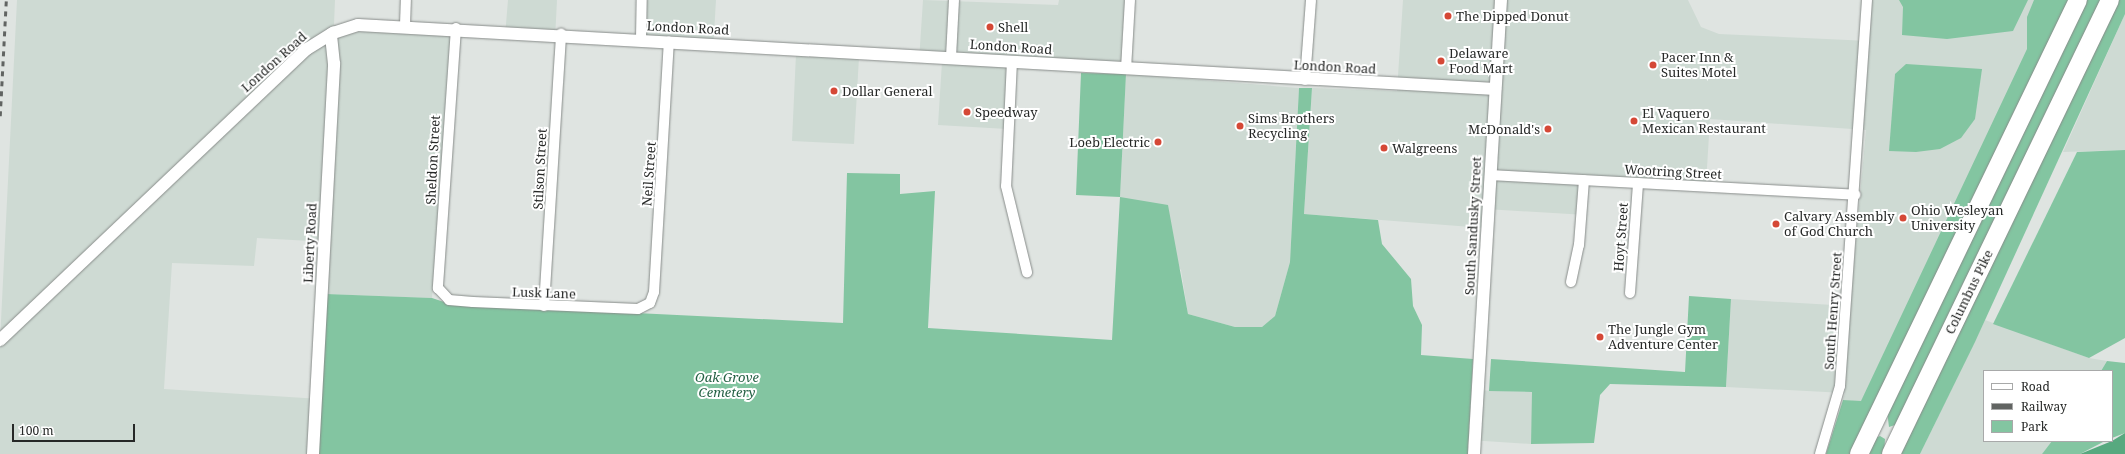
<!DOCTYPE html>
<html>
<head>
<meta charset="utf-8">
<style>
  body { margin:0 }
  #map { position:relative; width:2125px; height:454px; overflow:hidden; background:#dfe4e1; font-family:"Noto Serif",serif }
  div>[style] { position:absolute }
  [style*='--x'] { left:calc(var(--x)*1px); top:calc(var(--y)*1px); width:calc(var(--w)*1px); rotate:calc(var(--a)*1deg) }
  .built>* { inset:0; background:#cedad3 }
  .green>* { inset:0; background:#83c5a1 }
  .water>* { inset:0; background:#57a97f }
  .roads { filter:drop-shadow(0 0 1px #888c8a) drop-shadow(0 0 1px #888c8a) }
  .minor>* { height:10px; margin:-5px; padding:0 5px; transform-origin:5px; border-radius:5px; background:#fff }
  .tertiary>* { height:12px; margin:-6px; padding:0 6px; transform-origin:6px; border-radius:6px; background:#fff }
  .motorway>* { height:18px; margin:-9px; padding:0 9px; transform-origin:9px; border-radius:9px; background:#fff }
  .rail>* { height:2.5px; margin-top:-1.25px; transform-origin:0; background:repeating-linear-gradient(90deg,#616462 0 5px,transparent 0 10px) }
  .dots>* { width:11px; height:11px; translate:-50% -50%; box-sizing:border-box; border:2px solid #fff; border-radius:50% }
  span { translate:-50% -50%; white-space:nowrap; text-align:center; line-height:1.15; -webkit-text-stroke:4px #fff; paint-order:stroke }
  .poi-label { font-size:13px; color:#262827 }
  .left { translate:0 -50%; text-align:left }
  .right { translate:-100% -50%; text-align:right }
  .street-label { font-size:13px; color:#262827 }
  .park-label { font-size:13px; color:#246144; font-style:italic }
  .legend { position:absolute; left:1983px; top:370px; width:130px; height:72px; box-sizing:border-box; background:#fff; border:1px solid #a8a9a9; margin:0; padding:5px 7px; list-style:none; font-size:12px; color:#262827 }
  .legend li { display:flex; align-items:center; gap:8px; height:20px }
  .legend b { width:20px; border:1px solid #a8a9a9 }
  .scale { position:absolute; left:12px; top:424px; width:123px; height:18px; box-sizing:border-box; border:2px solid #262827; border-top:0; padding-left:5px; font-size:12px; line-height:14px; white-space:nowrap; color:#262827; -webkit-text-stroke:3px #fff; paint-order:stroke }
</style>
</head>
<body>
<div id="map">
  <div class="built">
    <i style="clip-path:polygon(17px 0,335px 0,334px 25px,451px 31px,432px 298px,326px 294px,328px 242px,257px 238px,254px 266px,172px 263px,164px 389px,320px 399px,317px 454px,0 454px,0 341px)"></i>
    <i style="clip-path:polygon(508px 0,557px 0,555px 39px,505px 36px)"></i>
    <i style="clip-path:polygon(638px 0,716px 0,713px 50px,635px 46px)"></i>
    <i style="clip-path:polygon(923px 0,1058px 5px,1059px 0,1125px 0,1120px 74px,1011px 68px,1007px 129px,938px 125px,942px 62px,919px 61px)"></i>
    <i style="clip-path:polygon(1403px 0,1688px 0,1701px 27px,1719px 34px,1869px 41px,1872px 0,2052px 0,1861px 402px,1843px 400px,1845px 393px,1726px 387px,1731px 299px,1850px 306px,1866px 130px,1710px 119px,1706px 184px,1588px 179px,1586px 215px,1485px 209px,1484px 228px,1304px 214px,1312px 88px,1397px 91px)"></i>
    <i style="clip-path:polygon(2125px 14px,2125px 150px,2063px 152px)"></i>
    <i style="clip-path:polygon(796px 54px,859px 57px,854px 144px,792px 141px)"></i>
    <i style="clip-path:polygon(1126px 74px,1299px 88px,1290px 262px,1275px 316px,1262px 327px,1235px 327px,1188px 314px,1181px 270px,1120px 197px)"></i>
    <i style="clip-path:polygon(1985px 320px,2089px 358px,2107px 361px,2101px 371px,1984px 371px,1984px 441px,2052px 441px,2042px 454px,1920px 454px)"></i>
    <i style="clip-path:polygon(1470px 390px,1533px 392px,1531px 444px,1469px 440px)"></i>
  </div>
  <div class="green">
    <i style="clip-path:polygon(1899px 0,2028px 0,2013px 31px,1947px 39px,1902px 35px,1903px 7px)"></i>
    <i style="clip-path:polygon(2034px 0,2070px 0,1851px 454px,1826px 454px,1843px 400px,1861px 401px,2027px 49px,2027px 17px)"></i>
    <i style="clip-path:polygon(2086px 0,2103px 0,1898px 424px,1889px 427px,1887px 411px)"></i>
    <i style="clip-path:polygon(2119px 0,2125px 0,2125px 14px,1975px 342px,1920px 454px,1901px 454px)"></i>
    <i style="clip-path:polygon(1906px 64px,1982px 69px,1975px 119px,1961px 138px,1940px 149px,1916px 152px,1889px 151px,1895px 74px)"></i>
    <i style="clip-path:polygon(1081px 73px,1126px 74px,1120px 197px,1168px 205px,1188px 314px,1235px 327px,1262px 327px,1275px 316px,1290px 262px,1299px 88px,1312px 88px,1304px 214px,1378px 220px,1382px 244px,1411px 279px,1413px 306px,1422px 325px,1421px 355px,1473px 359px,1468px 454px,317px 454px,326px 294px,432px 298px,450px 304px,843px 323px,847px 173px,900px 174px,900px 194px,935px 191px,928px 328px,1112px 340px,1120px 197px,1076px 195px)"></i>
    <i style="clip-path:polygon(2125px 150px,2125px 338px,2089px 358px,1993px 324px,2077px 152px)"></i>
    <i style="clip-path:polygon(1689px 296px,1731px 299px,1726px 387px,1610px 384px,1600px 395px,1594px 443px,1531px 444px,1532px 392px,1489px 391px,1491px 359px,1685px 372px)"></i>
    <i style="clip-path:polygon(2107px 361px,2125px 363px,2125px 433px,2112px 438px,2112px 371px,2101px 371px)"></i>
    <i style="clip-path:polygon(1880px 436px,1885px 439px,1884px 454px,1866px 454px,1873px 439px)"></i>
    <i style="clip-path:polygon(2052px 441px,2105px 441px,2080px 454px,2042px 454px)"></i>
  </div>
  <div class="water">
    <i style="clip-path:polygon(2125px 433px,2125px 454px,2080px 454px,2112px 441px)"></i>
  </div>
  <div class="roads">
    <div class="minor">
      <i style="--x:405;--y:25;--w:25;--a:-88"></i>
      <i style="--x:456;--y:28;--w:261;--a:94"></i>
      <i style="--x:438;--y:288;--w:16;--a:47"></i>
      <i style="--x:449;--y:300;--w:24;--a:5"></i>
      <i style="--x:473;--y:302;--w:165;--a:2.4"></i>
      <i style="--x:638;--y:309;--w:13;--a:-27"></i>
      <i style="--x:650;--y:303;--w:12;--a:-70"></i>
      <i style="--x:654;--y:292;--w:251;--a:-86.6"></i>
      <i style="--x:641;--y:39;--w:39;--a:-89"></i>
      <i style="--x:951;--y:57;--w:57;--a:-87"></i>
      <i style="--x:1012;--y:61;--w:125;--a:92.7"></i>
      <i style="--x:1006;--y:186;--w:89;--a:76.3"></i>
      <i style="--x:1126;--y:69;--w:69;--a:-86.7"></i>
      <i style="--x:1305;--y:80;--w:80;--a:-85.7"></i>
      <i style="--x:1490;--y:175;--w:366;--a:3.1"></i>
      <i style="--x:1571;--y:282;--w:38;--a:-78"></i>
      <i style="--x:1579;--y:245;--w:65;--a:-85.6"></i>
      <i style="--x:1630;--y:293;--w:110;--a:-85.8"></i>
      <i style="--x:544;--y:306;--w:273;--a:-86.4"></i>
      <i style="--x:1820;--y:454;--w:71;--a:-73.6"></i>
      <i style="--x:1840;--y:386;--w:387;--a:-86"></i>
    </div>
    <div class="tertiary">
      <i style="--x:0;--y:340;--w:423;--a:-43.5"></i>
      <i style="--x:307;--y:49;--w:31;--a:-32"></i>
      <i style="--x:333;--y:33;--w:26;--a:-18"></i>
      <i style="--x:358;--y:25;--w:1139;--a:3.22"></i>
      <i style="--x:313;--y:454;--w:391;--a:-86.9"></i>
      <i style="--x:334;--y:64;--w:30;--a:-96"></i>
      <i style="--x:1474;--y:454;--w:455;--a:-86.6"></i>
    </div>
    <div class="motorway">
      <i style="--x:1859;--y:454;--w:504;--a:-64.25"></i>
      <i style="--x:1891;--y:454;--w:504;--a:-64.25"></i>
    </div>
  </div>
  <div class="rail">
    <i style="--x:0;--y:116;--w:116;--a:-87"></i>
  </div>
  <div class="dots">
    <i style="left:1448px;top:16px;background:#d54836"></i>
    <i style="left:990px;top:27px;background:#d54836"></i>
    <i style="left:1441px;top:61px;background:#d54836"></i>
    <i style="left:1653px;top:65px;background:#d54836"></i>
    <i style="left:834px;top:91px;background:#d54836"></i>
    <i style="left:967px;top:112px;background:#d54836"></i>
    <i style="left:1634px;top:121px;background:#d54836"></i>
    <i style="left:1240px;top:126px;background:#d54836"></i>
    <i style="left:1548px;top:129px;background:#d54836"></i>
    <i style="left:1158px;top:142px;background:#d54836"></i>
    <i style="left:1384px;top:148px;background:#d54836"></i>
    <i style="left:1903px;top:218px;background:#d54836"></i>
    <i style="left:1776px;top:224px;background:#d54836"></i>
    <i style="left:1600px;top:337px;background:#d54836"></i>
  </div>
  <div class="poi-label">
    <span class="left" style="left:1456px;top:16px">The Dipped Donut</span>
    <span class="left" style="left:998px;top:27px">Shell</span>
    <span class="left" style="left:1449px;top:61px">Delaware<br>Food Mart</span>
    <span class="left" style="left:1661px;top:65px">Pacer Inn &amp;<br>Suites Motel</span>
    <span class="left" style="left:842px;top:91px">Dollar General</span>
    <span class="left" style="left:975px;top:112px">Speedway</span>
    <span class="left" style="left:1642px;top:121px">El Vaquero<br>Mexican Restaurant</span>
    <span class="left" style="left:1248px;top:126px">Sims Brothers<br>Recycling</span>
    <span class="right" style="left:1540px;top:129px">McDonald's</span>
    <span class="right" style="left:1150px;top:142px">Loeb Electric</span>
    <span class="left" style="left:1392px;top:148px">Walgreens</span>
    <span class="left" style="left:1911px;top:218px">Ohio Wesleyan<br>University</span>
    <span class="left" style="left:1784px;top:224px">Calvary Assembly<br>of God Church</span>
    <span class="left" style="left:1608px;top:337px">The Jungle Gym<br>Adventure Center</span>
  </div>
  <div class="street-label">
    <span style="left:688px;top:28px;rotate:3deg">London Road</span>
    <span style="left:1011px;top:47px;rotate:4deg">London Road</span>
    <span style="left:274px;top:62px;rotate:-42deg">London Road</span>
    <span style="left:1335px;top:67px;rotate:3deg">London Road</span>
    <span style="left:433px;top:160px;rotate:-87deg">Sheldon Street</span>
    <span style="left:540px;top:169px;rotate:-87deg">Stilson Street</span>
    <span style="left:1673px;top:172px;rotate:3deg">Wootring Street</span>
    <span style="left:649px;top:174px;rotate:-86deg">Neil Street</span>
    <span style="left:1473px;top:226px;rotate:-87deg">South Sandusky Street</span>
    <span style="left:1621px;top:237px;rotate:-86deg">Hoyt Street</span>
    <span style="left:310px;top:243px;rotate:-87deg">Liberty Road</span>
    <span style="left:1969px;top:292px;rotate:-64deg">Columbus Pike</span>
    <span style="left:544px;top:293px;rotate:2deg">Lusk Lane</span>
    <span style="left:1833px;top:311px;rotate:-86deg">South Henry Street</span>
  </div>
  <div class="park-label">
    <span style="left:727px;top:385px">Oak Grove<br>Cemetery</span>
  </div>
  <ul class="legend">
  <li><b style="height:5px;background:#fff"></b>Road</li>
  <li><b style="height:5px;background:#616462"></b>Railway</li>
  <li><b style="height:11px;background:#83c5a1"></b>Park</li>
  </ul>
  <div class="scale">100 m</div>
</div>
</body>
</html>
